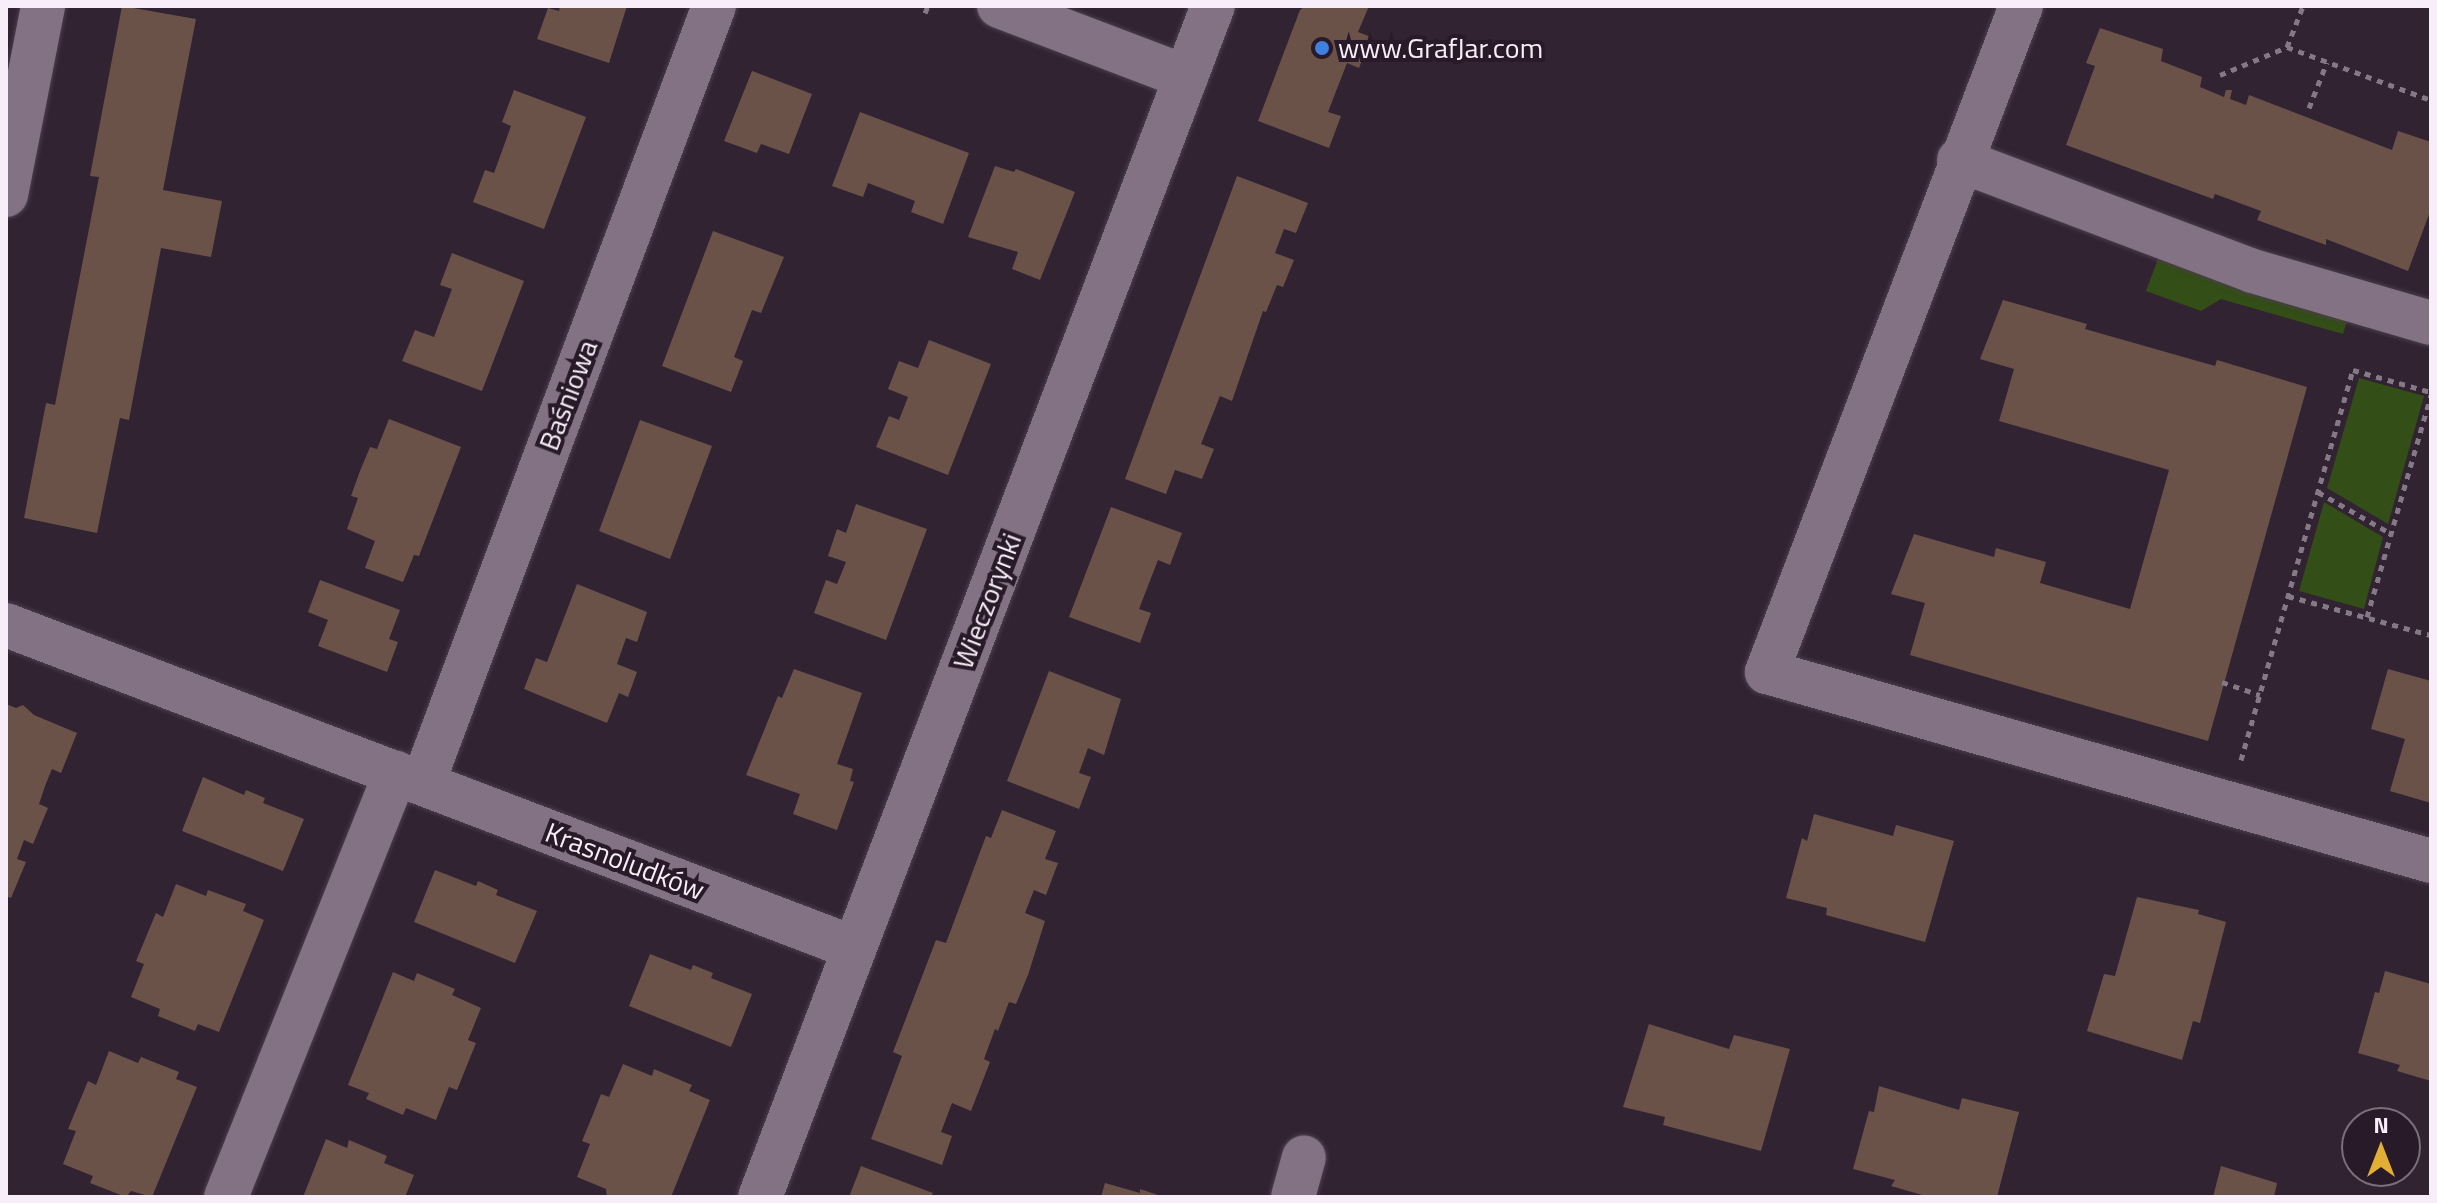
<!DOCTYPE html>
<html>
<head>
<meta charset="utf-8">
<style>
  body { margin:0 }
  #map { position:relative; width:2437px; height:1203px; overflow:hidden; background:#322333; font-family:"Titillium Web",sans-serif }
  div>[style] { position:absolute }
  [style*='--x'] { left:calc(var(--x)*1px); top:calc(var(--y)*1px); width:calc(var(--w)*1px); rotate:calc(var(--a)*1deg) }
  .green>* { inset:0; background:#334e16 }
  .building>* { inset:0; background:#6a5249 }
  .path>* { height:5px; margin-top:-2.5px; transform-origin:0; background:repeating-linear-gradient(90deg,#867987 0 6px,transparent 0 12px) }
  .roads { filter:drop-shadow(0 0 2px #4a3e4c) drop-shadow(0 0 2px #4a3e4c) }
  .minor>* { height:44px; margin:-22px; padding:0 22px; transform-origin:22px; border-radius:22px; background:#837284 }
  .dots>* { width:22px; height:22px; translate:-50% -50%; box-sizing:border-box; border:4px solid #281a29; border-radius:50% }
  span { translate:-50% -50%; white-space:nowrap; text-align:center; line-height:1.15; -webkit-text-stroke:8px #281a29; paint-order:stroke }
  .poi-label { font-size:28px; color:#f8eef9 }
  .left { translate:0 -50%; text-align:left }
  .street-label { font-size:28px; color:#f8eef9 }
  .frame { position:absolute; inset:0; border:8px solid #f8eef9; pointer-events:none }
  .north { position:absolute; left:2341px; top:1107px; width:80px; height:80px; box-sizing:border-box; background:#281a29; border:2px solid #7b6f7c; border-radius:50%; rotate:0deg; font-size:22px; font-weight:700; line-height:32px; text-align:center; color:#f8eef9 }
  .north::after { content:''; display:block; margin:auto; width:28px; height:36px; background:#e2af34; clip-path:polygon(50% 0,100% 100%,50% 72%,0 100%) }
</style>
</head>
<body>
<div id="map">
  <div class="green">
    <i style="clip-path:polygon(2159px 256px,2348px 318px,2343px 334px,2221px 299px,2201px 311px,2146px 291px)"></i>
    <i style="clip-path:polygon(2359px 378px,2424px 396px,2388px 524px,2327px 488px)"></i>
    <i style="clip-path:polygon(2324px 502px,2383px 537px,2364px 609px,2299px 591px)"></i>
  </div>
  <div class="building">
    <i style="clip-path:polygon(122px 6px,196px 19px,163px 190px,222px 201px,211px 257px,161px 248px,129px 420px,120px 418px,97px 533px,24px 518px,46px 403px,55px 405px,99px 177px,90px 176px)"></i>
    <i style="clip-path:polygon(560px 6px,627px 6px,609px 63px,537px 39px,548px 8px,559px 11px)"></i>
    <i style="clip-path:polygon(1305px 6px,1369px 6px,1358px 32px,1371px 37px,1359px 68px,1347px 63px,1328px 112px,1341px 116px,1329px 148px,1258px 121px,1300px 10px)"></i>
    <i style="clip-path:polygon(2100px 28px,2163px 49px,2161px 61px,2202px 77px,2200px 87px,2224px 97px,2226px 90px,2232px 90px,2230px 99px,2246px 105px,2249px 95px,2392px 150px,2398px 131px,2431px 142px,2431px 209px,2408px 271px,2326px 239px,2326px 245px,2257px 220px,2261px 211px,2215px 194px,2213px 199px,2066px 145px,2095px 66px,2086px 63px)"></i>
    <i style="clip-path:polygon(752px 71px,812px 94px,789px 154px,761px 144px,757px 153px,724px 141px)"></i>
    <i style="clip-path:polygon(514px 90px,586px 117px,544px 229px,473px 202px,485px 170px,494px 173px,511px 126px,502px 122px)"></i>
    <i style="clip-path:polygon(860px 112px,969px 153px,943px 224px,911px 212px,915px 201px,868px 183px,863px 197px,832px 186px)"></i>
    <i style="clip-path:polygon(995px 166px,1014px 172px,1016px 169px,1075px 192px,1040px 280px,1012px 269px,1018px 252px,968px 237px)"></i>
    <i style="clip-path:polygon(1237px 176px,1308px 203px,1296px 233px,1284px 229px,1275px 253px,1294px 260px,1283px 287px,1277px 285px,1266px 312px,1263px 311px,1232px 401px,1220px 396px,1201px 444px,1214px 449px,1202px 479px,1175px 470px,1166px 494px,1125px 479px)"></i>
    <i style="clip-path:polygon(713px 231px,784px 257px,761px 313px,752px 310px,734px 357px,743px 361px,731px 392px,662px 366px)"></i>
    <i style="clip-path:polygon(452px 253px,524px 281px,482px 391px,402px 361px,415px 330px,434px 337px,452px 289px,440px 285px)"></i>
    <i style="clip-path:polygon(2003px 300px,2087px 324px,2085px 329px,2215px 366px,2217px 360px,2307px 387px,2208px 741px,1910px 655px,1925px 603px,1891px 594px,1914px 534px,1994px 557px,1996px 548px,2046px 562px,2040px 583px,2130px 609px,2169px 470px,1999px 421px,2014px 369px,1980px 359px)"></i>
    <i style="clip-path:polygon(929px 340px,991px 364px,948px 475px,876px 447px,889px 416px,899px 420px,908px 397px,888px 389px,899px 361px,918px 368px)"></i>
    <i style="clip-path:polygon(389px 419px,461px 447px,419px 556px,414px 555px,403px 582px,365px 568px,375px 541px,347px 529px,358px 498px,351px 496px,360px 471px,370px 447px,377px 449px)"></i>
    <i style="clip-path:polygon(640px 420px,712px 446px,670px 559px,599px 531px)"></i>
    <i style="clip-path:polygon(856px 504px,927px 529px,886px 640px,814px 613px,826px 580px,837px 584px,846px 562px,828px 556px,837px 529px,846px 533px)"></i>
    <i style="clip-path:polygon(1111px 507px,1182px 533px,1170px 565px,1158px 560px,1139px 609px,1151px 613px,1140px 643px,1069px 617px)"></i>
    <i style="clip-path:polygon(320px 580px,400px 610px,389px 639px,398px 642px,387px 672px,318px 646px,328px 620px,308px 612px)"></i>
    <i style="clip-path:polygon(577px 584px,647px 612px,637px 642px,626px 638px,617px 664px,637px 672px,628px 697px,619px 693px,607px 723px,524px 689px,536px 658px,547px 662px)"></i>
    <i style="clip-path:polygon(794px 669px,862px 693px,837px 764px,853px 769px,850px 781px,854px 782px,837px 830px,793px 814px,800px 794px,746px 775px,778px 696px,782px 698px)"></i>
    <i style="clip-path:polygon(2388px 669px,2431px 681px,2431px 803px,2390px 791px,2405px 739px,2371px 729px)"></i>
    <i style="clip-path:polygon(1049px 671px,1121px 699px,1104px 755px,1088px 748px,1079px 773px,1091px 777px,1079px 809px,1007px 781px)"></i>
    <i style="clip-path:polygon(6px 704px,16px 708px,23px 705px,34px 715px,77px 733px,61px 773px,52px 769px,45px 786px,39px 804px,48px 808px,33px 844px,24px 840px,17px 859px,26px 862px,11px 898px,6px 896px)"></i>
    <i style="clip-path:polygon(203px 777px,244px 795px,246px 790px,265px 798px,263px 803px,304px 819px,283px 871px,182px 831px)"></i>
    <i style="clip-path:polygon(1002px 810px,1056px 831px,1045px 859px,1058px 863px,1046px 895px,1034px 890px,1025px 913px,1045px 921px,1028px 975px,1016px 1004px,1009px 1002px,998px 1031px,995px 1029px,984px 1059px,990px 1062px,971px 1111px,952px 1103px,941px 1132px,952px 1136px,942px 1165px,871px 1139px,902px 1056px,893px 1052px,936px 940px,946px 943px,986px 836px,991px 838px)"></i>
    <i style="clip-path:polygon(1814px 814px,1893px 836px,1896px 825px,1954px 841px,1925px 942px,1826px 915px,1827px 908px,1786px 898px,1802px 838px,1807px 841px)"></i>
    <i style="clip-path:polygon(435px 870px,476px 886px,478px 881px,498px 890px,496px 895px,537px 911px,515px 963px,414px 922px)"></i>
    <i style="clip-path:polygon(176px 884px,206px 896px,208px 890px,246px 904px,243px 911px,264px 920px,219px 1032px,198px 1024px,195px 1031px,158px 1016px,160px 1009px,131px 997px,144px 964px,136px 961px,156px 913px,163px 917px)"></i>
    <i style="clip-path:polygon(2137px 897px,2199px 910px,2198px 914px,2226px 922px,2200px 1023px,2193px 1021px,2182px 1060px,2087px 1031px,2104px 974px,2115px 976px)"></i>
    <i style="clip-path:polygon(650px 954px,691px 970px,693px 965px,713px 973px,711px 978px,752px 994px,731px 1047px,629px 1006px)"></i>
    <i style="clip-path:polygon(2385px 971px,2431px 984px,2431px 1081px,2397px 1071px,2400px 1065px,2358px 1053px,2375px 992px,2379px 993px)"></i>
    <i style="clip-path:polygon(393px 972px,414px 981px,417px 973px,455px 989px,452px 995px,481px 1008px,468px 1040px,476px 1043px,457px 1090px,449px 1087px,436px 1120px,406px 1108px,403px 1115px,366px 1099px,369px 1093px,348px 1085px)"></i>
    <i style="clip-path:polygon(1649px 1024px,1729px 1049px,1734px 1035px,1790px 1049px,1761px 1151px,1663px 1125px,1665px 1117px,1623px 1107px)"></i>
    <i style="clip-path:polygon(109px 1051px,138px 1063px,141px 1057px,179px 1072px,176px 1079px,197px 1087px,152px 1197px,131px 1191px,126px 1197px,90px 1183px,93px 1176px,63px 1164px,76px 1131px,68px 1129px,88px 1081px,96px 1085px)"></i>
    <i style="clip-path:polygon(623px 1064px,652px 1076px,654px 1069px,692px 1085px,689px 1091px,710px 1100px,671px 1197px,607px 1197px,606px 1189px,577px 1177px,590px 1144px,582px 1141px,592px 1117px,601px 1094px,609px 1097px)"></i>
    <i style="clip-path:polygon(1879px 1086px,1959px 1110px,1962px 1098px,2019px 1112px,1997px 1197px,1929px 1197px,1891px 1186px,1895px 1180px,1853px 1169px,1869px 1111px,1874px 1112px)"></i>
    <i style="clip-path:polygon(326px 1139px,347px 1148px,349px 1140px,387px 1156px,384px 1163px,414px 1175px,405px 1197px,303px 1197px)"></i>
    <i style="clip-path:polygon(861px 1166px,933px 1193px,931px 1197px,849px 1197px)"></i>
    <i style="clip-path:polygon(2221px 1166px,2277px 1183px,2274px 1197px,2213px 1197px)"></i>
    <i style="clip-path:polygon(1105px 1183px,1140px 1193px,1140px 1189px,1164px 1197px,1101px 1197px)"></i>
  </div>
  <div class="path">
    <i style="--x:925;--y:13;--w:8;--a:-67"></i>
    <i style="--x:2287;--y:47;--w:44;--a:-68.7"></i>
    <i style="--x:2220;--y:75;--w:73;--a:-22.7"></i>
    <i style="--x:2287;--y:47;--w:153;--a:20.2"></i>
    <i style="--x:2309;--y:108;--w:49;--a:-68.6"></i>
    <i style="--x:2318;--y:492;--w:83;--a:29.7"></i>
    <i style="--x:2288;--y:596;--w:148;--a:15.3"></i>
    <i style="--x:2367;--y:617;--w:231;--a:-73.9"></i>
    <i style="--x:2222;--y:682;--w:40;--a:18.9"></i>
    <i style="--x:2241;--y:760;--w:406;--a:-74"></i>
    <i style="--x:2353;--y:370;--w:81;--a:15.8"></i>
  </div>
  <div class="roads">
    <div class="minor">
      <i style="--x:999;--y:6;--w:200;--a:20.8"></i>
      <i style="--x:2021;--y:6;--w:713;--a:110.88"></i>
      <i style="--x:1767;--y:672;--w:690;--a:15.89"></i>
      <i style="--x:1959;--y:160;--w:314;--a:20.7"></i>
      <i style="--x:2253;--y:271;--w:185;--a:16.3"></i>
      <i style="--x:6;--y:195;--w:193;--a:-78.9"></i>
      <i style="--x:6;--y:625;--w:907;--a:20.85"></i>
      <i style="--x:423;--y:783;--w:830;--a:-69.47"></i>
      <i style="--x:226;--y:1197;--w:457;--a:-68.2"></i>
      <i style="--x:760;--y:1197;--w:1274;--a:-69.18"></i>
      <i style="--x:1293;--y:1197;--w:41;--a:-74.6"></i>
    </div>
  </div>
  <div class="dots">
    <i style="left:1322px;top:48px;background:#3f7fe0"></i>
  </div>
  <div class="poi-label">
    <span class="left" style="left:1338px;top:48px">www.GrafJar.com</span>
  </div>
  <div class="street-label">
    <span style="left:568px;top:395px;rotate:-69deg">Baśniowa</span>
    <span style="left:987px;top:601px;rotate:-69deg">Wieczorynki</span>
    <span style="left:625px;top:861px;rotate:21deg">Krasnoludków</span>
  </div>
  <div class="frame"></div>
  <div class="north">N</div>
</div>
</body>
</html>
